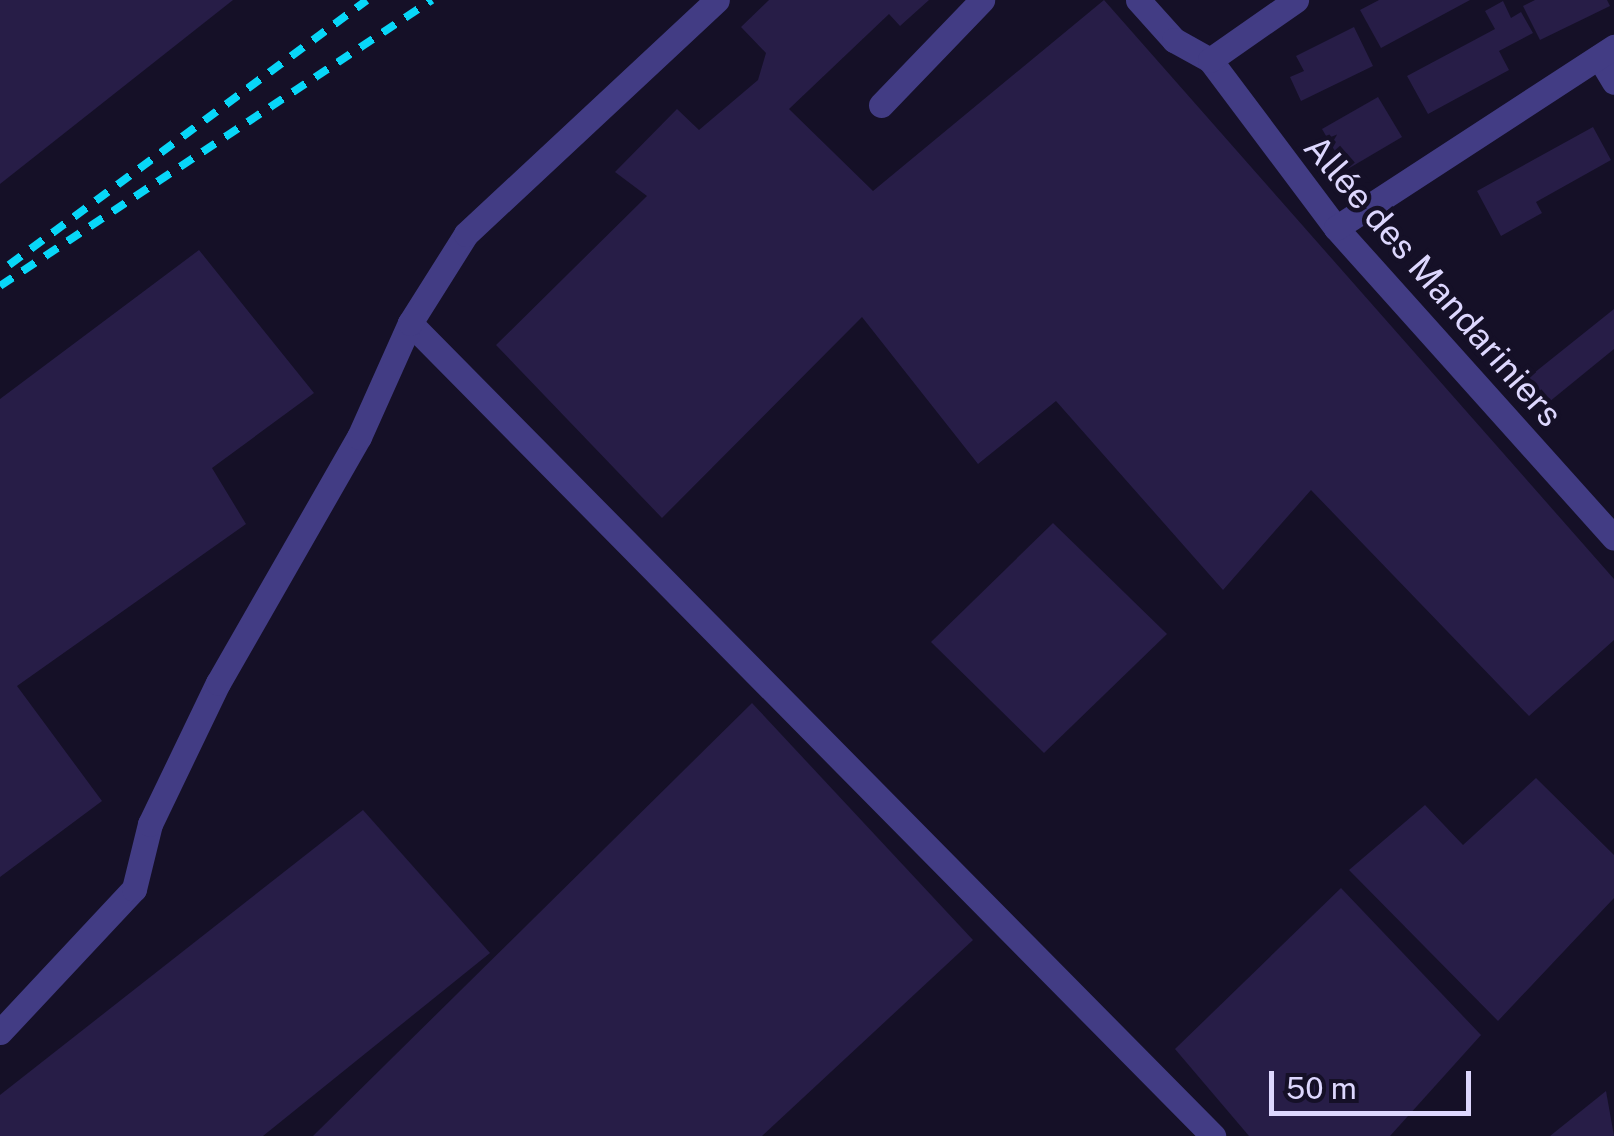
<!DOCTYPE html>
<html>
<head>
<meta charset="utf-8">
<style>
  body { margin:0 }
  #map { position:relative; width:1614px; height:1136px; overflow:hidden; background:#151027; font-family:"Public Sans",sans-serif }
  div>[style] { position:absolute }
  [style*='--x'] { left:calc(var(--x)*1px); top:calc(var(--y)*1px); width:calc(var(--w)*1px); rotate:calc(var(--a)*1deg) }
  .building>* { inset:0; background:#271d47 }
  .minor>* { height:25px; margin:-12.5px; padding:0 12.5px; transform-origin:12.5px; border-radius:12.5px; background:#423c84 }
  .rail>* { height:8px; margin-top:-4px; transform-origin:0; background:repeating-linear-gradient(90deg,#08d7f8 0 15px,transparent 0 27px) }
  span { translate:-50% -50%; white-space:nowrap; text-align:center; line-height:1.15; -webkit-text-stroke:9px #151027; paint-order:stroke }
  .street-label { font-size:35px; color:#ddd7fe }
  .scale { position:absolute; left:1269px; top:1071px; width:202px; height:45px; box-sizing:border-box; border:5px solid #ddd7fe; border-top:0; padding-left:12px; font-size:30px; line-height:35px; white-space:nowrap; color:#ddd7fe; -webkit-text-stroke:8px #151027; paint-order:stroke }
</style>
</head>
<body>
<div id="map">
  <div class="building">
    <i style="clip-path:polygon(0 0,233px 0,0 184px)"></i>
    <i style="clip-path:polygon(769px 0,929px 0,900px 26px,889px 14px,789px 109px,873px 191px,1104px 0,1614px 579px,1614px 640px,1529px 716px,1311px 490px,1223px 590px,1056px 401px,978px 464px,862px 317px,662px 518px,496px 345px,647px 196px,615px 172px,677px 109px,699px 130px,758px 80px,766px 53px,741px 27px)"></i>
    <i style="clip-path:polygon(1379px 0,1470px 0,1381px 48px,1360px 10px)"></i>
    <i style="clip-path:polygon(1535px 0,1607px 0,1610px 6px,1540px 40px,1523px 6px)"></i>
    <i style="clip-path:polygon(1503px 1px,1511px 18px,1521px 12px,1533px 33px,1499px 51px,1509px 70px,1428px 114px,1407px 76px,1495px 29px,1485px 11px)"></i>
    <i style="clip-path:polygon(1354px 27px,1373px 66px,1301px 101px,1290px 77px,1304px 71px,1296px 56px)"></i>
    <i style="clip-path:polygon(1378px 97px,1402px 137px,1346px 170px,1322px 129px)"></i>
    <i style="clip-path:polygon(1593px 127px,1611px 160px,1536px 202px,1542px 213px,1501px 236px,1477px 191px)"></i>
    <i style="clip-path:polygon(199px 250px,314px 393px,212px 468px,246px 524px,17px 686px,102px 801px,0 877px,0 399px)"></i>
    <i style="clip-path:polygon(1614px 309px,1614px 349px,1549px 402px,1529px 377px)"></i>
    <i style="clip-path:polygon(1053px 523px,1167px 634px,1044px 753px,931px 642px)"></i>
    <i style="clip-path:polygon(752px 703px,973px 940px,762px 1136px,313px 1136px)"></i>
    <i style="clip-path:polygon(1536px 778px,1614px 855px,1614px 898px,1498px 1021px,1349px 870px,1425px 805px,1463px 845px)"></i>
    <i style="clip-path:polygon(363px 810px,490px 953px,263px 1136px,0 1136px,0 1095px)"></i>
    <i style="clip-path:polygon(1341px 888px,1481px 1035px,1390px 1136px,1249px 1136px,1175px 1049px)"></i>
    <i style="clip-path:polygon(1606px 1091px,1614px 1136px,1550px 1136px)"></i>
  </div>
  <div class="minor">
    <i style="--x:1138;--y:0;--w:54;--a:48"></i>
    <i style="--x:1174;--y:40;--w:41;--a:29.1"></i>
    <i style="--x:1599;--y:57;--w:29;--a:59"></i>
    <i style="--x:1210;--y:60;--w:210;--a:53.1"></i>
    <i style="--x:1336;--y:228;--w:416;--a:48.1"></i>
    <i style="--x:1210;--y:60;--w:105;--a:-34.9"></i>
    <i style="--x:881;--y:105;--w:146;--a:-46.1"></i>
    <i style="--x:1336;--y:228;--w:332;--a:-33.1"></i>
    <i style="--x:410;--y:323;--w:1143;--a:45.35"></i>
    <i style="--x:0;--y:1032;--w:196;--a:-46.9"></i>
    <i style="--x:134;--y:889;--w:67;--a:-76.2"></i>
    <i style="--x:150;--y:824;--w:157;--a:-64.3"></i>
    <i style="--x:218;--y:683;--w:284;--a:-60.2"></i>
    <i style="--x:359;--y:437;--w:125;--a:-65.9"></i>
    <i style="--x:410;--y:323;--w:105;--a:-57.8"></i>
    <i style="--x:466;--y:234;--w:343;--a:-43"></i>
  </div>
  <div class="rail">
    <i style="--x:9;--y:265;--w:445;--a:-36.5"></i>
    <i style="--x:0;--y:286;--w:518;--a:-33.51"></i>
  </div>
  <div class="street-label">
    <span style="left:1433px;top:281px;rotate:49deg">Allée des Mandariniers</span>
  </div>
  <div class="scale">50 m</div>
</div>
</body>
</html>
